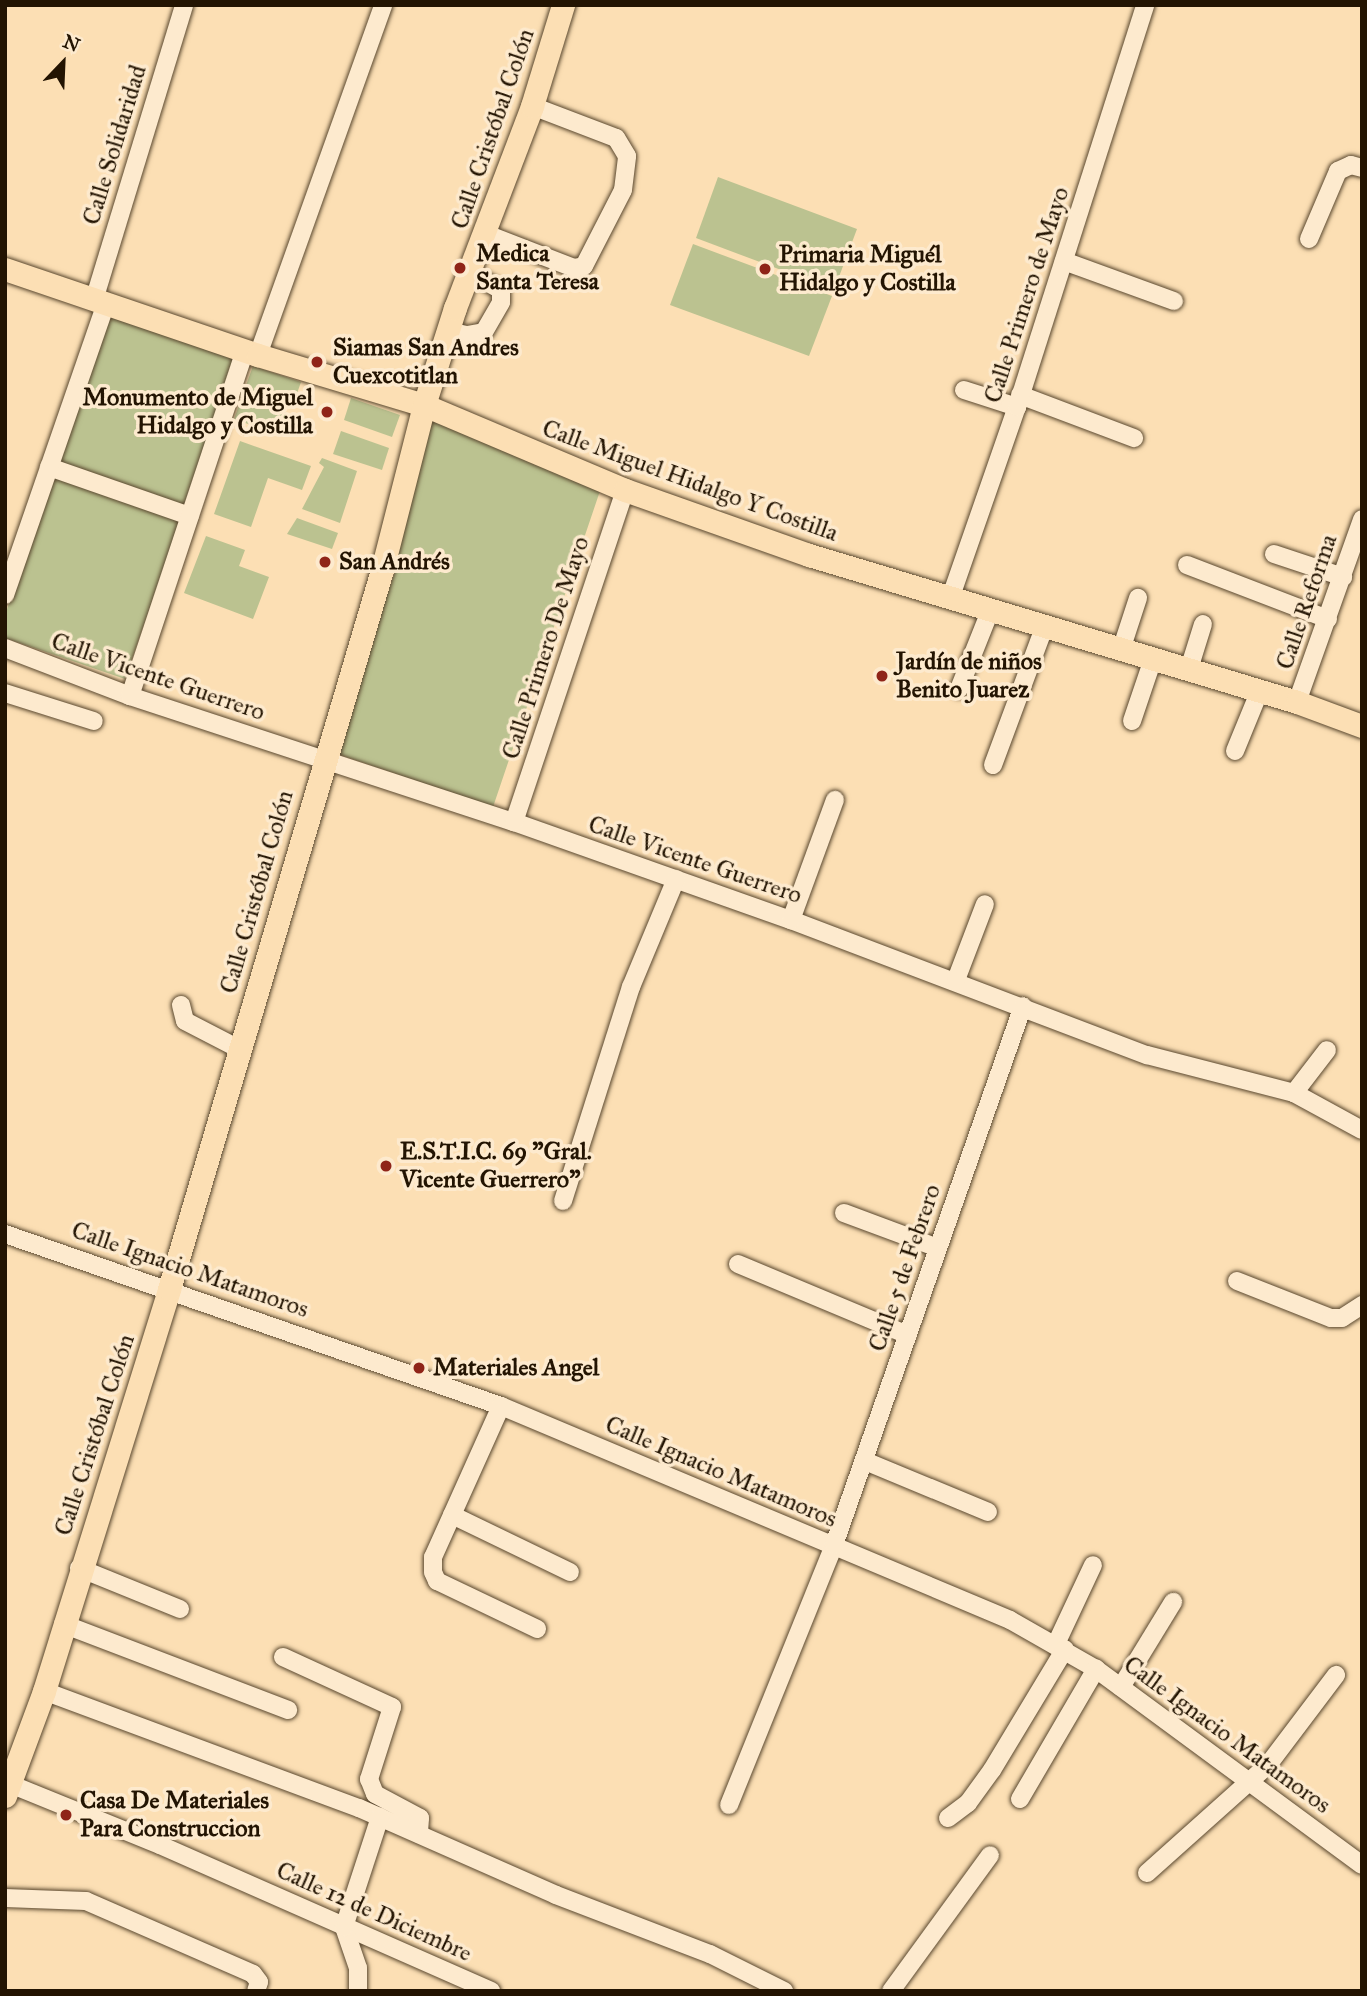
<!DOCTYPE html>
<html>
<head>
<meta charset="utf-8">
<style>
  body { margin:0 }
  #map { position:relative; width:1367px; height:1996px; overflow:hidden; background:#fcdfb4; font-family:"IM FELL Great Primer",serif }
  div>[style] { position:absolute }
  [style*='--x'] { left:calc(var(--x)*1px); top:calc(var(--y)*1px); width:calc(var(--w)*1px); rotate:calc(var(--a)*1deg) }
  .green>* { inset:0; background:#bbc290 }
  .roads { filter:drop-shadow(0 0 2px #59472e) drop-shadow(0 0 2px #59472e) }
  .minor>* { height:18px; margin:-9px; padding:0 9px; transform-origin:9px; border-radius:9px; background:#fdeace }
  .major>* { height:23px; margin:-11.5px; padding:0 11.5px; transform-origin:11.5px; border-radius:11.5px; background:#fcdfb4 }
  .dots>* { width:19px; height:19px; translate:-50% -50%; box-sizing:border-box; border:4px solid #fdeace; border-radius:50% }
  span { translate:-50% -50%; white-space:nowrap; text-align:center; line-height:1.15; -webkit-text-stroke:7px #fdeace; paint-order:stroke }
  .street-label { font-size:24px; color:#231402 }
  .poi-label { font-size:24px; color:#231402; font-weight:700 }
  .left { translate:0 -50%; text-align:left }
  .right { translate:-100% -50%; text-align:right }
  .frame { position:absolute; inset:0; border:7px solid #231402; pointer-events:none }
  .north { position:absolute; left:28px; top:28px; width:70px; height:70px; -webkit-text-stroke:5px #fdeace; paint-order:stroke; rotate:23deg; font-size:19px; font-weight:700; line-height:28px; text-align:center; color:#231402 }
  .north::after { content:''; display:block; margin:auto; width:24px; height:32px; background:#231402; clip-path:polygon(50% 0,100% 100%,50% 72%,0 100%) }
</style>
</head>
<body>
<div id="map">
  <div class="green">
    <i style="clip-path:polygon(718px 177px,857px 229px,834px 290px,696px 238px)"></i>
    <i style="clip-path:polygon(693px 244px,832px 296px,809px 356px,670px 305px)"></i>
    <i style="clip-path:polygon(109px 314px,236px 358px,125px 679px,5px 638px,5px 615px)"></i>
    <i style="clip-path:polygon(253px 366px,301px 382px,293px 405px,245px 388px)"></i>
    <i style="clip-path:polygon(242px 397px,290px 414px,283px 436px,234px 419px)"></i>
    <i style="clip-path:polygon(351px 398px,400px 415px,392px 437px,344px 420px)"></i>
    <i style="clip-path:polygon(431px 420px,601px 488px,493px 807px,332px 752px,395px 572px,410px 484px)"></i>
    <i style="clip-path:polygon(341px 431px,389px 448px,382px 470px,333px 454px)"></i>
    <i style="clip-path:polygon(240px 441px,311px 466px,302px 490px,268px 478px,251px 527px,214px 514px)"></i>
    <i style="clip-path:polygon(322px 458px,357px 471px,340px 523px,302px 509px,324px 467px,319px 463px)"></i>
    <i style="clip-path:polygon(297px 518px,338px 533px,332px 549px,287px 534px)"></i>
    <i style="clip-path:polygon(206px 536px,245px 550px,239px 566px,269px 577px,253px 619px,184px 593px)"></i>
  </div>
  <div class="roads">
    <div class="minor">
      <i style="--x:486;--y:234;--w:94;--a:21.1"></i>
      <i style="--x:574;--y:268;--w:10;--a:-11"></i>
      <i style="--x:584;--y:266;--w:85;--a:-62.8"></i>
      <i style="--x:623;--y:190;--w:34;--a:-83"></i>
      <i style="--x:627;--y:156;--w:21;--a:-121"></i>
      <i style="--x:616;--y:138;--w:90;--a:-159.1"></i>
      <i style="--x:1309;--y:239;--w:74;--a:-66.9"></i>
      <i style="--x:1338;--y:171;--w:14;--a:-25"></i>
      <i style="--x:1351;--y:165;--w:11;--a:15"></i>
      <i style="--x:1064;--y:261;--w:117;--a:20"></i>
      <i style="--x:94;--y:300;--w:308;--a:-73"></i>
      <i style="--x:448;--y:331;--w:19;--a:12"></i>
      <i style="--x:467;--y:335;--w:17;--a:-10"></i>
      <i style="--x:484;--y:332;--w:34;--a:-60"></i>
      <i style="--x:501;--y:302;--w:12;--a:-90"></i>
      <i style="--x:501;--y:290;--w:35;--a:-151"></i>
      <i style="--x:258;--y:355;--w:372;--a:-70.3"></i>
      <i style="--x:964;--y:390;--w:56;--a:17.8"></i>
      <i style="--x:1020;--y:395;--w:122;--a:20.7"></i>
      <i style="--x:49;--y:467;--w:149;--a:19.2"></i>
      <i style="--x:1274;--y:554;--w:73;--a:18.4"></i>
      <i style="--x:1187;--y:565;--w:151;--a:21"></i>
      <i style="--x:5;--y:595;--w:309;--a:-70.9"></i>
      <i style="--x:950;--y:599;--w:203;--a:-70.8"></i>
      <i style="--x:1017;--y:407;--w:422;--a:-72.3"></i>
      <i style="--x:5;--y:648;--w:134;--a:21"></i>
      <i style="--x:130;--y:696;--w:404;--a:18.2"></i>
      <i style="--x:514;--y:822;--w:294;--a:19.5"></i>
      <i style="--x:791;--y:920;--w:381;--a:20.8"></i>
      <i style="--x:1147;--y:1055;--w:152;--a:14.5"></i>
      <i style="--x:1294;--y:1093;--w:77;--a:28.6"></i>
      <i style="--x:1121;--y:650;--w:55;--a:-71.9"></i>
      <i style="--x:1189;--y:669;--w:47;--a:-72.7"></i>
      <i style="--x:959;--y:689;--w:84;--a:-68.3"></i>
      <i style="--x:5;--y:693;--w:93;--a:17.5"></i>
      <i style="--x:130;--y:696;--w:365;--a:-71.6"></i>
      <i style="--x:1297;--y:702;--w:194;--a:-70.4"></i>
      <i style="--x:1132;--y:721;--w:65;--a:-71.3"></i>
      <i style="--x:1235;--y:751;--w:66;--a:-67.7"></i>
      <i style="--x:993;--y:765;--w:146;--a:-69.6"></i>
      <i style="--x:514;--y:822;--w:350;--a:-71.5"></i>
      <i style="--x:791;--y:920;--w:128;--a:-69.9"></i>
      <i style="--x:956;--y:980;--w:81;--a:-69.1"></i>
      <i style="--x:181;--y:1005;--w:16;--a:76"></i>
      <i style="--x:185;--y:1021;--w:61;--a:27.4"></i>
      <i style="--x:1294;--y:1093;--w:54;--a:-52.5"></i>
      <i style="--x:563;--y:1201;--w:225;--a:-72.4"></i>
      <i style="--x:631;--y:987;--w:117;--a:-67.4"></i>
      <i style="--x:844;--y:1213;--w:100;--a:20.4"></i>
      <i style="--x:5;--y:1234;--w:525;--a:19.13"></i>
      <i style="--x:501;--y:1406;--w:552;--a:22.8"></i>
      <i style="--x:1010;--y:1620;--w:99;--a:29.7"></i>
      <i style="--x:1096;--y:1669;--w:330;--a:36.4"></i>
      <i style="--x:738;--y:1264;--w:184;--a:22.7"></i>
      <i style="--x:1237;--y:1281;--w:101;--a:21.5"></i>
      <i style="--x:1331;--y:1318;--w:11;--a:0"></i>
      <i style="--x:1342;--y:1318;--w:24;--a:-33"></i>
      <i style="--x:501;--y:1406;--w:166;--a:114.2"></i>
      <i style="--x:433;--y:1557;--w:15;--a:90"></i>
      <i style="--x:433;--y:1572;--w:10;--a:66"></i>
      <i style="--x:437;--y:1581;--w:111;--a:25.6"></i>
      <i style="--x:865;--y:1461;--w:133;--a:22.5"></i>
      <i style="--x:452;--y:1515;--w:131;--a:25.8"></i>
      <i style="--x:79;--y:1568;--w:109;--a:22.1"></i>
      <i style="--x:63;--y:1624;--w:241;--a:20.9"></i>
      <i style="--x:1056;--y:1644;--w:87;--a:-64.9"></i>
      <i style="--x:283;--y:1657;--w:120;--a:24.6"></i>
      <i style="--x:392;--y:1707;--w:76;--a:107.7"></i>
      <i style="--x:369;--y:1779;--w:16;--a:68"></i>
      <i style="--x:375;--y:1794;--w:51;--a:28.1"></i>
      <i style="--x:420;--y:1818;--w:16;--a:94"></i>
      <i style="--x:1121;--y:1687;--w:100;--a:-58.5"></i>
      <i style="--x:44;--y:1691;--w:336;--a:20.4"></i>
      <i style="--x:359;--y:1808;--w:215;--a:23.8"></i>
      <i style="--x:556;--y:1895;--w:165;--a:21"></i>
      <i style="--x:710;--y:1954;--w:83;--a:26.6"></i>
      <i style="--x:5;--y:1782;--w:167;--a:22.1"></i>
      <i style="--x:160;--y:1845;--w:362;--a:23.8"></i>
      <i style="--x:1020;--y:1799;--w:151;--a:-59.7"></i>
      <i style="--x:729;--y:1805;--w:280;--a:-68"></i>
      <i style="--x:834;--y:1545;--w:571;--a:-70.68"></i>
      <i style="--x:948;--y:1818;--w:25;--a:-37"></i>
      <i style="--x:968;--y:1803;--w:41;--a:-54"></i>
      <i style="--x:992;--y:1770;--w:141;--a:-58.9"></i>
      <i style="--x:1147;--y:1873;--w:162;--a:-41.8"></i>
      <i style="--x:1268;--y:1765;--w:113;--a:-52.9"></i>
      <i style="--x:5;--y:1898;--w:81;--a:2.1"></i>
      <i style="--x:86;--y:1901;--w:182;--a:23.6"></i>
      <i style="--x:253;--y:1974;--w:10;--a:53"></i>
      <i style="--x:259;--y:1982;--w:9;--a:108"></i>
      <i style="--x:358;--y:1991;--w:23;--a:-90"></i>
      <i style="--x:358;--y:1968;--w:43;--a:-108.9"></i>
      <i style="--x:344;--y:1927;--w:116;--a:-71.9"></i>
      <i style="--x:891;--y:1991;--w:168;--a:-53.9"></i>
    </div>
    <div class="major">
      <i style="--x:5;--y:269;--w:267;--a:18.8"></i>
      <i style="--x:258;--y:355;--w:173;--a:16.8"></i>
      <i style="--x:424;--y:405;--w:218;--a:22.9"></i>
      <i style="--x:625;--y:490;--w:195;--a:19.5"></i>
      <i style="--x:809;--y:555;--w:510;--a:16.76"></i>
      <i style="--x:1297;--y:702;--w:69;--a:20.3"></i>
      <i style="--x:5;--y:1796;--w:112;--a:-69.6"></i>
      <i style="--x:44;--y:1691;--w:421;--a:-72.7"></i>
      <i style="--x:169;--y:1289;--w:750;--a:-73.5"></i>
      <i style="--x:382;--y:570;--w:170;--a:-75.7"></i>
      <i style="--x:424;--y:405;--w:102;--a:-72.3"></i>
      <i style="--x:455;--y:308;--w:216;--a:-69.1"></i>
      <i style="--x:532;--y:106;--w:106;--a:-72.9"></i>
    </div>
  </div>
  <div class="dots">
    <i style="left:460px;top:268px;background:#8f2418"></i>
    <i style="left:765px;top:269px;background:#8f2418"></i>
    <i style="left:317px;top:362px;background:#8f2418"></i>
    <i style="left:327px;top:412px;background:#8f2418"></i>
    <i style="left:325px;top:562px;background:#8f2418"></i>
    <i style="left:882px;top:676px;background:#8f2418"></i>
    <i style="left:386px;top:1166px;background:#8f2418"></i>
    <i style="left:419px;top:1368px;background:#8f2418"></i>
    <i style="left:66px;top:1815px;background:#8f2418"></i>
  </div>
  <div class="street-label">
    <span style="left:493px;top:129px;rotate:-71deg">Calle Cristóbal Colón</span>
    <span style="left:115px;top:145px;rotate:-73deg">Calle Solidaridad</span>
    <span style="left:1027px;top:295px;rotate:-72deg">Calle Primero de Mayo</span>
    <span style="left:690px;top:481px;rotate:20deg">Calle Miguel Hidalgo Y Costilla</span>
    <span style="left:1307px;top:602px;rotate:-71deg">Calle Reforma</span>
    <span style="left:546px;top:648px;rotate:-72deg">Calle Primero De Mayo</span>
    <span style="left:158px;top:677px;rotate:19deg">Calle Vicente Guerrero</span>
    <span style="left:695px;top:860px;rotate:19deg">Calle Vicente Guerrero</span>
    <span style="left:257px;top:892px;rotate:-74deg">Calle Cristóbal Colón</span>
    <span style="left:905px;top:1268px;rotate:-71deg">Calle 5 de Febrero</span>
    <span style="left:190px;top:1270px;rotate:19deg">Calle Ignacio Matamoros</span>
    <span style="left:95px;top:1435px;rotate:-72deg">Calle Cristóbal Colón</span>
    <span style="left:721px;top:1472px;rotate:23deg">Calle Ignacio Matamoros</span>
    <span style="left:1227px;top:1735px;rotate:36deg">Calle Ignacio Matamoros</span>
    <span style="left:374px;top:1912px;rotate:24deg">Calle 12 de Diciembre</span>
  </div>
  <div class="poi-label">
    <span class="left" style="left:476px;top:268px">Medica<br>Santa Teresa</span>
    <span class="left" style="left:779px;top:269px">Primaria Miguél<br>Hidalgo y Costilla</span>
    <span class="left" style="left:333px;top:362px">Siamas San Andres<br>Cuexcotitlan</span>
    <span class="right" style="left:313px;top:412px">Monumento de Miguel<br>Hidalgo y Costilla</span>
    <span class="left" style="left:339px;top:562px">San Andrés</span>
    <span class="left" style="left:896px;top:676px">Jardín de niños<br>Benito Juarez</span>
    <span class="left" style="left:400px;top:1166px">E.S.T.I.C. 69 "Gral.<br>Vicente Guerrero"</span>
    <span class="left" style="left:433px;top:1368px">Materiales Angel</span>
    <span class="left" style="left:80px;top:1815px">Casa De Materiales<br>Para Construccion</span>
  </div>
  <div class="frame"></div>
  <div class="north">N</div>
</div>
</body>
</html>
